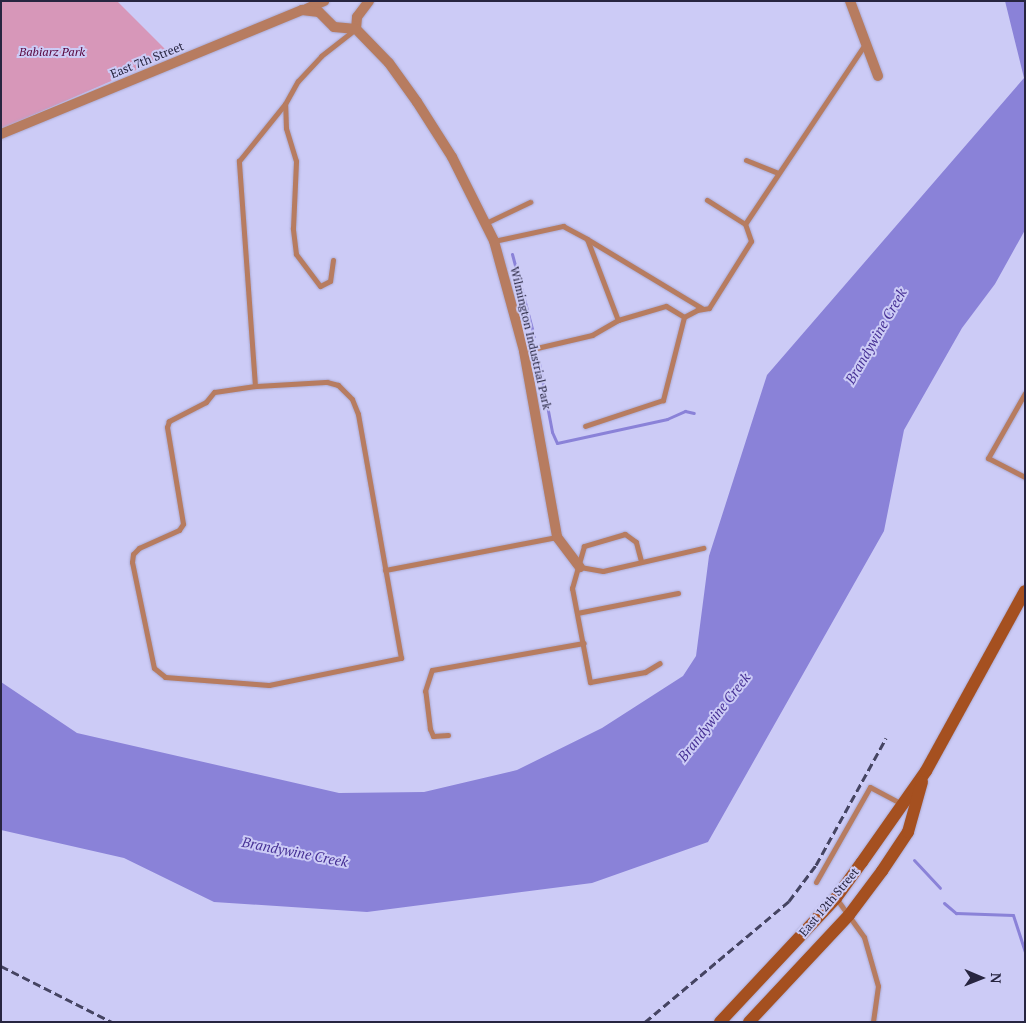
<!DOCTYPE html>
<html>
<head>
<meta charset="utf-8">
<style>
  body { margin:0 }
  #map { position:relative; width:1026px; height:1023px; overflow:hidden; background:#cccbf6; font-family:"PT Serif",serif }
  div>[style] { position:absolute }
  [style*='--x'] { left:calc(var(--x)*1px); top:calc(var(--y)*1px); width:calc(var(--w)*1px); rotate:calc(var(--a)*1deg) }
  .green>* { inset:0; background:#d797b9 }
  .water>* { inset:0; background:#8a82d8 }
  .stream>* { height:3px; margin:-1.5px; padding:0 1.5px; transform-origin:1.5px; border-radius:1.5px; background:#8a82d8 }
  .roads { filter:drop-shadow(0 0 1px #abaad2) drop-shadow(0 0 1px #abaad2) }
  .lane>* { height:5px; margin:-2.5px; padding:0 2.5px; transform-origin:2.5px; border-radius:2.5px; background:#b77c60 }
  .street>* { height:10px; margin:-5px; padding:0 5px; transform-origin:5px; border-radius:5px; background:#b77c60 }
  .secondary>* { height:12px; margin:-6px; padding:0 6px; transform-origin:6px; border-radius:6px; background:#a55020 }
  .rail>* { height:3px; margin-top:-1.5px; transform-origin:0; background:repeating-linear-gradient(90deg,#454462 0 8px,transparent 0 12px) }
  span { translate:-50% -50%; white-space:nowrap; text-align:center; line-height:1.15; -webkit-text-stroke:4px #cccbf6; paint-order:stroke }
  .park-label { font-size:12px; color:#550039; font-style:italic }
  .street-label { font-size:12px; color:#272540 }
  .water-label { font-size:14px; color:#452f94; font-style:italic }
  .frame { position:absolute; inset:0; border:2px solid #272540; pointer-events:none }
  .north { position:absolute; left:956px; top:953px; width:50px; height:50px; -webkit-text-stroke:4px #cccbf6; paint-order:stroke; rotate:91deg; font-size:14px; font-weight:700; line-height:20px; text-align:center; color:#272540 }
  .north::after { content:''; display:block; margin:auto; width:18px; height:22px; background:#272540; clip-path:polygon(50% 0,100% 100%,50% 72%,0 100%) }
</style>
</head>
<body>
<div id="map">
  <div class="green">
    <i style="clip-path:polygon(1px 1px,117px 1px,171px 55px,1px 129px)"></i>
  </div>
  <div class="water">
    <i style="clip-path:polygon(1005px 1px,1025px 1px,1025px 230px,995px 284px,962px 328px,904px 430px,884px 531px,708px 842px,592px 883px,367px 912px,214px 902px,124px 858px,1px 830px,1px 682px,77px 733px,339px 793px,424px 792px,517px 770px,602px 728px,683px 676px,696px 656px,709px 556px,767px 375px,1024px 78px)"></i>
  </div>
  <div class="stream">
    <i style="--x:512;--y:254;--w:85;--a:75"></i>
    <i style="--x:539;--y:363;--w:70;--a:79.3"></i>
    <i style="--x:552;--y:432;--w:12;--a:66"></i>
    <i style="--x:557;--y:443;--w:113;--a:-12.3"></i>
    <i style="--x:667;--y:419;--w:20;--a:-24"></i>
    <i style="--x:685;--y:411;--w:9;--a:13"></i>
    <i style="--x:914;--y:860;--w:38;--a:47"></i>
    <i style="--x:944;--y:903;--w:16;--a:40"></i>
    <i style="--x:956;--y:913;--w:57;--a:2"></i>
    <i style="--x:1013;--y:915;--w:40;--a:72"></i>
  </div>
  <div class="roads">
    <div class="lane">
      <i style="--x:746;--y:160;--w:35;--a:22"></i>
      <i style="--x:486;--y:223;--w:49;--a:-25.5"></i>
      <i style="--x:745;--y:224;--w:216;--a:-56.3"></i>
      <i style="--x:587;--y:239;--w:135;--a:31.1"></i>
      <i style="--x:494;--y:241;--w:71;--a:-12.3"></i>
      <i style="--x:563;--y:226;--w:27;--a:28"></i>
      <i style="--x:587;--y:239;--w:87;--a:69.1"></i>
      <i style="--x:333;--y:260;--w:21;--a:98"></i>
      <i style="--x:330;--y:281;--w:11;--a:153"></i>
      <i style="--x:320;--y:286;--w:40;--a:-127"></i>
      <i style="--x:296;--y:254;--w:26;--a:-97"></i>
      <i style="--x:293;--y:228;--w:67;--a:-87.4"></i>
      <i style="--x:296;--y:161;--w:34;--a:-107"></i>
      <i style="--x:286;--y:128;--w:24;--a:-92"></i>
      <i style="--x:285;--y:104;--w:26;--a:-61"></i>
      <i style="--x:298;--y:81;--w:34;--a:-47"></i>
      <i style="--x:321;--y:56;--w:41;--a:-38"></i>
      <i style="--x:684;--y:317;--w:15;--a:-28"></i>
      <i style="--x:697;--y:310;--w:12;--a:-9"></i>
      <i style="--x:709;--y:308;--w:79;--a:-57.9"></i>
      <i style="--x:751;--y:241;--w:18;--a:-109"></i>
      <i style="--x:745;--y:224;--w:45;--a:-147.7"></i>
      <i style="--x:524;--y:351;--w:70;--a:-13.2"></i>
      <i style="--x:592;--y:335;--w:30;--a:-30"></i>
      <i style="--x:618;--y:320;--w:50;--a:-16.3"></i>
      <i style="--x:666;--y:306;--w:21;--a:31"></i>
      <i style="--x:684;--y:317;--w:86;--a:104.2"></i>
      <i style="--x:663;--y:400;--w:82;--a:161.6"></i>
      <i style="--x:255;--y:386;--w:41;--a:171.7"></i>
      <i style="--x:214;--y:392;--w:13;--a:129"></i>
      <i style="--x:206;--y:402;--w:42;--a:152.8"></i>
      <i style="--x:169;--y:421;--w:6;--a:108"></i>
      <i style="--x:167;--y:427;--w:98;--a:80.6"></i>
      <i style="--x:183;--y:524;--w:7;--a:124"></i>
      <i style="--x:179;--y:530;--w:44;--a:155.8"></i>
      <i style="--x:139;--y:548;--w:8;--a:135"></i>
      <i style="--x:133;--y:554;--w:8;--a:97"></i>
      <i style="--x:132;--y:562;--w:108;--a:78.3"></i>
      <i style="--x:154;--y:668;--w:14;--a:39"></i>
      <i style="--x:165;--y:677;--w:104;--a:4.4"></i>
      <i style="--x:269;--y:685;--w:135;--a:-11.6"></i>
      <i style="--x:401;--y:658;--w:248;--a:-100"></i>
      <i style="--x:358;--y:414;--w:16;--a:-112"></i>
      <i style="--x:352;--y:399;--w:20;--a:-135"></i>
      <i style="--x:338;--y:385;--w:11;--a:-165"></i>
      <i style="--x:327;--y:382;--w:72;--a:176.8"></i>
      <i style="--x:255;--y:386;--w:226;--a:-94.1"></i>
      <i style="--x:239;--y:161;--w:73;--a:-51.1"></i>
      <i style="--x:1025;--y:393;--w:75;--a:119.6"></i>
      <i style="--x:988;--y:458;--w:42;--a:27.2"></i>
      <i style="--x:641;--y:561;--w:20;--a:-105"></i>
      <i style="--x:636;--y:542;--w:14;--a:-144"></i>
      <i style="--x:625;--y:534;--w:43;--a:163.7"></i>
      <i style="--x:584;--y:546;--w:44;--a:105.9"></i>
      <i style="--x:572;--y:588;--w:96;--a:79.2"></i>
      <i style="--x:590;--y:682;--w:56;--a:-10.3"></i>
      <i style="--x:645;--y:672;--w:17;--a:-31"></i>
      <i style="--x:580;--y:567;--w:23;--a:10"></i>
      <i style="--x:603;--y:571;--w:103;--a:-13"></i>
      <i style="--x:385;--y:570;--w:175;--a:-10.9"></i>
      <i style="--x:577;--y:613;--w:103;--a:-11.2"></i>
      <i style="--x:448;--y:735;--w:15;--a:176"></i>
      <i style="--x:433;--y:736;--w:8;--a:-113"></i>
      <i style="--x:430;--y:729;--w:38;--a:-97"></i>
      <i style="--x:425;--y:691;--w:22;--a:-72"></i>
      <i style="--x:432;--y:670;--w:154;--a:-10.1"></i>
      <i style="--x:816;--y:882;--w:109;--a:-60.4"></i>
      <i style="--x:870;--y:787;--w:36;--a:28"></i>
      <i style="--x:836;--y:898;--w:48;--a:54.3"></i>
      <i style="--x:864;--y:937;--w:51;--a:74.1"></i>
      <i style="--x:878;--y:986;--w:36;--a:98"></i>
    </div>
    <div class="street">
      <i style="--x:850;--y:1;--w:80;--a:69.5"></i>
      <i style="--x:306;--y:9;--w:20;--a:-24"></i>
      <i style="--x:356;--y:29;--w:47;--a:45.9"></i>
      <i style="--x:389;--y:63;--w:48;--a:54.3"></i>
      <i style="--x:417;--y:102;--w:65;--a:57.5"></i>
      <i style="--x:452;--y:157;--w:94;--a:63.4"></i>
      <i style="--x:494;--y:241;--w:114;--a:74.7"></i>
      <i style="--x:524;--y:351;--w:189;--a:79.9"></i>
      <i style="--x:557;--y:537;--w:38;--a:53"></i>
      <i style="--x:356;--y:29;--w:12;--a:-85"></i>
      <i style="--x:357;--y:17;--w:20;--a:-53"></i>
      <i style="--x:1;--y:134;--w:326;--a:-22.4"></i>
      <i style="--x:302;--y:10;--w:17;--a:7"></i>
      <i style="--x:319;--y:12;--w:21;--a:45"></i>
      <i style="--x:334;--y:27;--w:22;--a:5"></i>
    </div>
    <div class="secondary">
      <i style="--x:720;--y:1022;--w:170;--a:-46.9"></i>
      <i style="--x:836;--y:898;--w:44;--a:-54.2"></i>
      <i style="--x:862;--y:862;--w:111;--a:-54.9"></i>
      <i style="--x:926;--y:771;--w:205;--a:-61.2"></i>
      <i style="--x:749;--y:1022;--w:146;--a:-46.9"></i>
      <i style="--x:849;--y:915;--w:55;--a:-53.1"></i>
      <i style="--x:882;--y:871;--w:47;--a:-56.3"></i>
      <i style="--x:908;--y:832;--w:52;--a:-74.4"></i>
    </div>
  </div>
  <div class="rail">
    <i style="--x:1;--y:966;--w:124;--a:26.8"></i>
    <i style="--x:645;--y:1022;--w:188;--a:-40"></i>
    <i style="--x:789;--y:901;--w:45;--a:-53.1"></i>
    <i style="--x:816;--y:865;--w:145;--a:-61.1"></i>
  </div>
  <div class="park-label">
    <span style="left:52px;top:52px">Babiarz Park</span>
  </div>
  <div class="street-label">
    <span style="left:147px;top:60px;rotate:-22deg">East 7th Street</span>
    <span style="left:531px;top:338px;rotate:77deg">Wilmington Industrial Park</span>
    <span style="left:829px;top:902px;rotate:-50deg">East 12th Street</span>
  </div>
  <div class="water-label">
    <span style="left:876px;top:336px;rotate:-60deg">Brandywine Creek</span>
    <span style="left:714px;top:717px;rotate:-52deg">Brandywine Creek</span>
    <span style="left:295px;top:852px;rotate:11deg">Brandywine Creek</span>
  </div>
  <div class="frame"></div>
  <div class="north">N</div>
</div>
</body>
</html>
